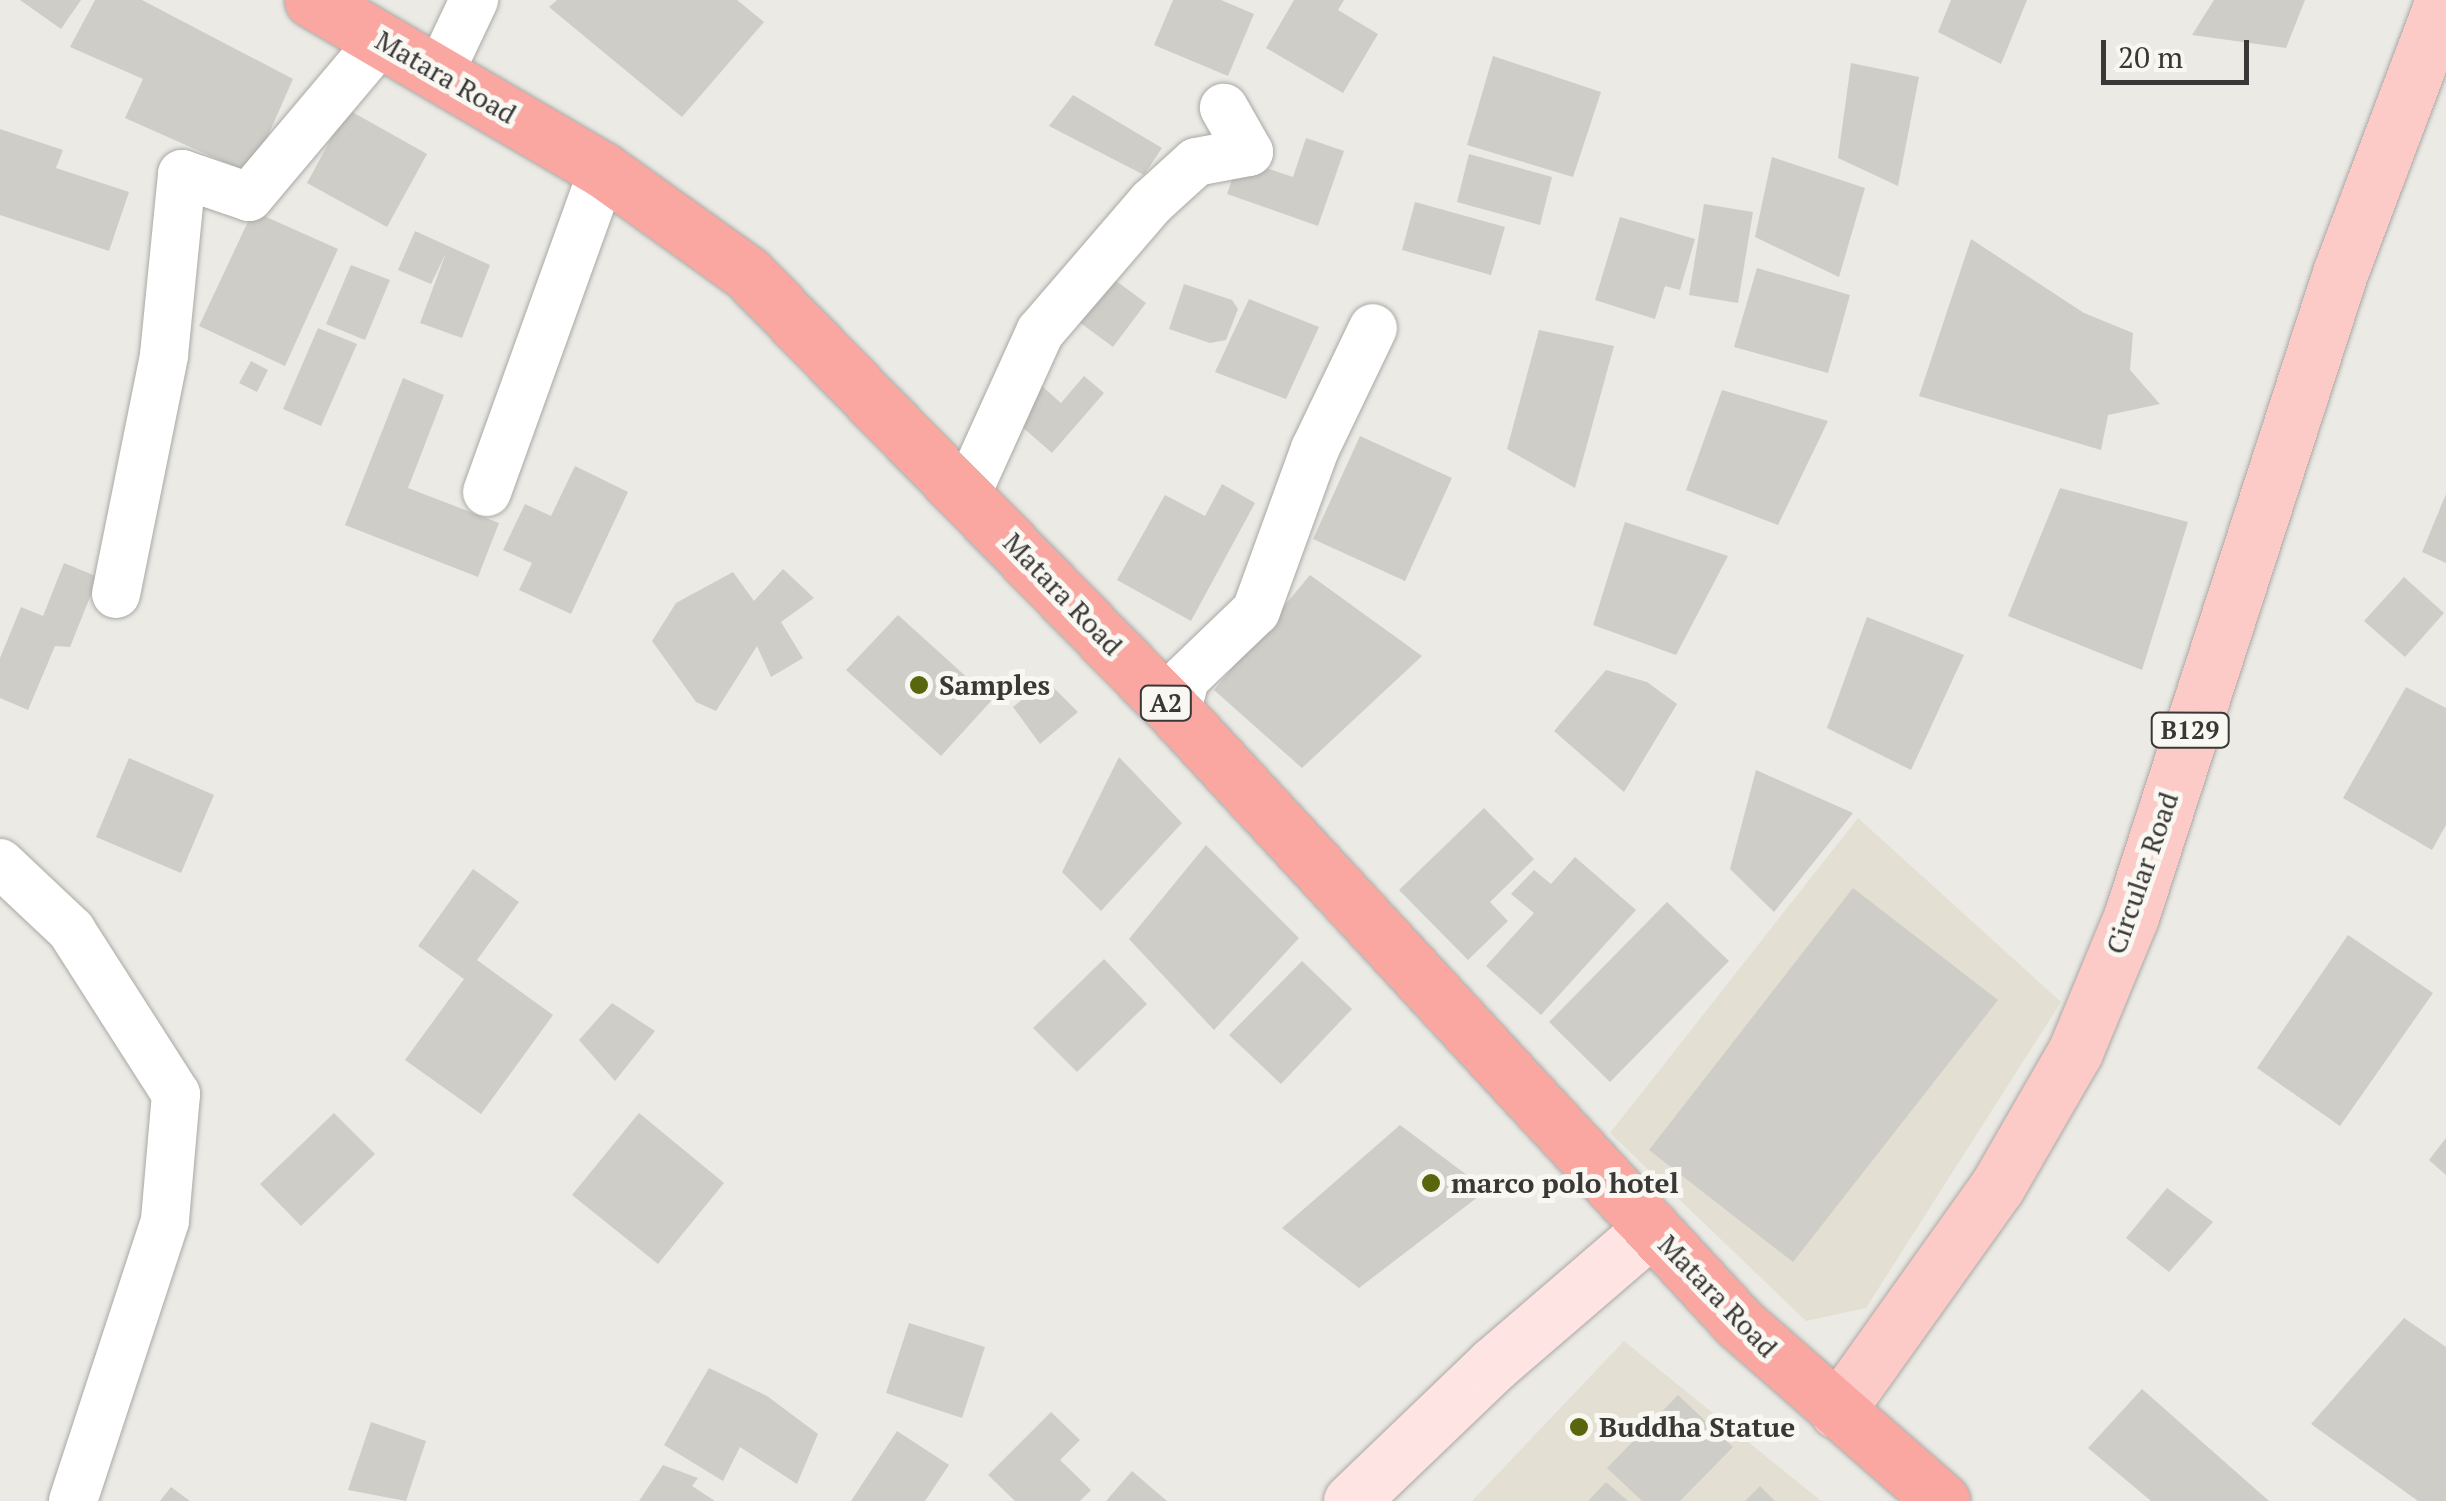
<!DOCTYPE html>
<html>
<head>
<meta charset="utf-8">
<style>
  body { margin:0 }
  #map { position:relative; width:2446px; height:1501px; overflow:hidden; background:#ebeae5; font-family:"PT Serif",serif }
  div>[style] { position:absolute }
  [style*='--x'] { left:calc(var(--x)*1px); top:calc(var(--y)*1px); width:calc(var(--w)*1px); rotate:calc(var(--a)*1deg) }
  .built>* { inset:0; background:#e3dfd3 }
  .building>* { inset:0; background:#cfcdc8 }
  .roads { filter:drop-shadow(0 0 2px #aaa8a4) drop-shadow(0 0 2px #aaa8a4) }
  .street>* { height:48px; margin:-24px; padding:0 24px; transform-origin:24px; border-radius:24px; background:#fff }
  .secondary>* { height:55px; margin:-27.5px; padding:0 27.5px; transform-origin:27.5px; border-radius:27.5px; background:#fee5e3 }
  .primary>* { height:55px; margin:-27.5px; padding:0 27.5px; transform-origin:27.5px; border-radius:27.5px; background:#fccac7 }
  .highway>* { height:55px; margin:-27.5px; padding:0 27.5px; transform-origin:27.5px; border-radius:27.5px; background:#faa7a2 }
  .dots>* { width:28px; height:28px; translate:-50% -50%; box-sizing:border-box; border:5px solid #f9f7f2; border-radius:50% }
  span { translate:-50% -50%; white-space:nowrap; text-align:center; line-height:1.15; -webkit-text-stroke:10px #f9f7f2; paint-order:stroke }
  .shield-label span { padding:2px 8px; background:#f9f7f2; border:2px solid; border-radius:8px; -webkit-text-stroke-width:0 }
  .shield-label { font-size:25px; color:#393836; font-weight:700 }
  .street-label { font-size:28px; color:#393836 }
  .poi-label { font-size:28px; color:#393836; font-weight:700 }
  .left { translate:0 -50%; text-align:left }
  .scale { position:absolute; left:2101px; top:40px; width:148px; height:45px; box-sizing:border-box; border:5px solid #393836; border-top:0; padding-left:12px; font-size:30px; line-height:35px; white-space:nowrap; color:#393836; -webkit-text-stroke:8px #f9f7f2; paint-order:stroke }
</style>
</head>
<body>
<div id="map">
  <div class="built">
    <i style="clip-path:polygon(1858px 818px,2061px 1002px,1866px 1308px,1806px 1321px,1610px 1133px)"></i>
    <i style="clip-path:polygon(1624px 1341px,1821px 1501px,1472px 1501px)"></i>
  </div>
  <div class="building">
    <i style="clip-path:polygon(20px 0,81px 0,61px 29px)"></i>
    <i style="clip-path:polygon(95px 0,142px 0,293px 79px,251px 174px,125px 118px,143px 79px,70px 47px)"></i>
    <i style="clip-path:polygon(557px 0,737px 0,764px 22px,682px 117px,549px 7px)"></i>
    <i style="clip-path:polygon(1173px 0,1221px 0,1254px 14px,1228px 76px,1154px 45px)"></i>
    <i style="clip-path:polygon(1294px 0,1344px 0,1338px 10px,1378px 34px,1343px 93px,1266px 48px)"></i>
    <i style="clip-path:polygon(1951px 0,2027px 0,2001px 64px,1938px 32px)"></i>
    <i style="clip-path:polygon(2214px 0,2305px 0,2286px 48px,2192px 35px)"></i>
    <i style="clip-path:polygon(1493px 56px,1601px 92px,1573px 177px,1467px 145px)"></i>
    <i style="clip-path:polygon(1851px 63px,1919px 77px,1898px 186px,1838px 158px)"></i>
    <i style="clip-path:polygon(1073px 95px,1162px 148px,1144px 175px,1049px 126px)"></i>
    <i style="clip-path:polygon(347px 109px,427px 154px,387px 227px,307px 183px)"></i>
    <i style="clip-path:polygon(0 129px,63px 150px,56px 168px,129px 192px,109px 251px,0 215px)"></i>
    <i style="clip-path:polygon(1306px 138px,1344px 151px,1318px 226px,1227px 194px,1239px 159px,1293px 177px)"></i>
    <i style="clip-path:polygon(1469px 154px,1552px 177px,1540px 225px,1457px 202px)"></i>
    <i style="clip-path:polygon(1772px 157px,1865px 188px,1839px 277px,1755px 237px)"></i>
    <i style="clip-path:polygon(1415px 202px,1505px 227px,1491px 275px,1402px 250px)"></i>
    <i style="clip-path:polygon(1704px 204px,1753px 212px,1738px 303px,1689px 295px)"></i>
    <i style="clip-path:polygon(253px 211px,338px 249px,285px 366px,199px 326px)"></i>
    <i style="clip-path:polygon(1620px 217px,1695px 239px,1680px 290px,1665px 286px,1655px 319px,1595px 300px)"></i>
    <i style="clip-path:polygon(415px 231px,490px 265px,462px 338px,420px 323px,446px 253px,431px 284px,398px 270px)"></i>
    <i style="clip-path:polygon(1971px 239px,2084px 313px,2133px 333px,2130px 370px,2160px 404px,2108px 415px,2101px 450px,1919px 396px)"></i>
    <i style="clip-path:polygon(351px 265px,390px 280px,365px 340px,326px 324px)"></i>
    <i style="clip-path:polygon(1757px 268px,1850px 295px,1828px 373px,1734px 347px)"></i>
    <i style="clip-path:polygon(1104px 272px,1146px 303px,1113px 347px,1071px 316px)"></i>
    <i style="clip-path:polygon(1184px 284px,1232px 300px,1238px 309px,1226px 340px,1210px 343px,1169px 329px)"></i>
    <i style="clip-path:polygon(1249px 299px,1319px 327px,1286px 399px,1215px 372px)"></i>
    <i style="clip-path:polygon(318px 328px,357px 344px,321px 426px,283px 409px)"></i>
    <i style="clip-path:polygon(1539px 330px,1614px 346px,1575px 488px,1507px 449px)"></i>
    <i style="clip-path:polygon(251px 361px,268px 370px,257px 392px,239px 383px)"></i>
    <i style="clip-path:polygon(1084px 376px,1104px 393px,1052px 453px,1005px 412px,1034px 379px,1061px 403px)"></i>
    <i style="clip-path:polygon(403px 378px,444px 395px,408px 488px,499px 523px,478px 577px,345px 525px)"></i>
    <i style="clip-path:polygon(1722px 390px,1828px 421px,1778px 525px,1686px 490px)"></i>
    <i style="clip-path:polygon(1360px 436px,1452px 478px,1405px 581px,1313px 539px)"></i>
    <i style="clip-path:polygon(575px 466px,628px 492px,571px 614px,519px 590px,532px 563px,503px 550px,525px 504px,551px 516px)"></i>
    <i style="clip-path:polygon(1222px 484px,1255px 503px,1191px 621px,1117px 580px,1165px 495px,1205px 516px)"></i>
    <i style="clip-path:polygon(2060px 488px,2188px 522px,2142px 670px,2008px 616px)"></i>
    <i style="clip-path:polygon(2446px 494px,2446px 563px,2422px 552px)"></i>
    <i style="clip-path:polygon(1625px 522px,1728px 556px,1676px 655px,1593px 625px)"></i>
    <i style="clip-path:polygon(64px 563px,98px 577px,70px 647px,55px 646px,28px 710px,0 698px,0 658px,21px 607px,43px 616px)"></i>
    <i style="clip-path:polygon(783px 569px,814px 598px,781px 622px,803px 658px,771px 677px,757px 646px,716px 711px,696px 702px,652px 641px,676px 603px,733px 572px,754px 601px)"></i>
    <i style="clip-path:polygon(1310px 575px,1422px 656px,1302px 768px,1214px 690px)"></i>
    <i style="clip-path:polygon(2404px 577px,2444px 613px,2405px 657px,2364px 621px)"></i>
    <i style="clip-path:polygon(898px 615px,992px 700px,941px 756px,846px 670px)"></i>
    <i style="clip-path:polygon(1867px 617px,1964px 655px,1911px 770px,1827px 728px)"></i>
    <i style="clip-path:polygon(1606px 670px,1647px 682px,1677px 704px,1624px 792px,1554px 731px)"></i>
    <i style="clip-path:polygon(1046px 680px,1078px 712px,1040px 744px,1013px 707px)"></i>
    <i style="clip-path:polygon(2406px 687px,2446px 708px,2446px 825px,2432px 850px,2343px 798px)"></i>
    <i style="clip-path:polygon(1119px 757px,1182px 823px,1101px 911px,1062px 872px)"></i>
    <i style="clip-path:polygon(129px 758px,214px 795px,181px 873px,96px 837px)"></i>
    <i style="clip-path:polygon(1756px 770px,1853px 813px,1774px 912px,1730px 869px)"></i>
    <i style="clip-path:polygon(1484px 808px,1534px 859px,1490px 902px,1508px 921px,1468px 960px,1399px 890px)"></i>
    <i style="clip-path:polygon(1206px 845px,1299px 938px,1214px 1030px,1129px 939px)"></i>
    <i style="clip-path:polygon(1575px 857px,1636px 910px,1541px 1015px,1486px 966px,1534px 913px,1511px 894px,1534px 870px,1551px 884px)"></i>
    <i style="clip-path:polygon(473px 869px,519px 902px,477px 960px,553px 1015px,481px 1114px,405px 1060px,464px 979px,418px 946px)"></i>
    <i style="clip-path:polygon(1853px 888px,1998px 1000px,1793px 1262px,1649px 1150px)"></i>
    <i style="clip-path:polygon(1667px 902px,1729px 961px,1610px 1082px,1549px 1022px)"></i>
    <i style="clip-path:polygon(2348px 935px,2433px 993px,2340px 1126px,2257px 1068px)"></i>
    <i style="clip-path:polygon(1104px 959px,1147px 1004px,1077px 1072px,1033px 1028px)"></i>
    <i style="clip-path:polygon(1302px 961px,1352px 1009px,1281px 1084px,1229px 1035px)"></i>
    <i style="clip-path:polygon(612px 1003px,655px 1031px,615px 1081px,579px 1040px)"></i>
    <i style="clip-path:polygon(334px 1113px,375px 1154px,301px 1226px,260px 1184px)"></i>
    <i style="clip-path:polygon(639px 1113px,724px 1183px,658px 1264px,572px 1195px)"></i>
    <i style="clip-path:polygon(1400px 1125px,1487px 1190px,1359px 1288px,1282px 1228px)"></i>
    <i style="clip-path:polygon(2446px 1138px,2446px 1175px,2429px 1160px)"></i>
    <i style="clip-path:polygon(2167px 1188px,2213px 1222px,2169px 1272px,2126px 1238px)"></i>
    <i style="clip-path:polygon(2404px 1318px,2446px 1347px,2446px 1501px,2418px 1501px,2311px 1424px)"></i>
    <i style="clip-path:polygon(909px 1323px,985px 1347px,962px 1418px,886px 1393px)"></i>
    <i style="clip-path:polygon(709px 1368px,767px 1396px,818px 1434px,797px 1484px,740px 1447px,723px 1481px,664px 1445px)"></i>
    <i style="clip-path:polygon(2142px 1389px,2269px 1501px,2151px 1501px,2088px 1448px)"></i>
    <i style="clip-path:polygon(1678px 1395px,1733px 1447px,1680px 1501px,1642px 1501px,1607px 1468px)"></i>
    <i style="clip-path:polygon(1051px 1412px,1080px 1440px,1060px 1460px,1091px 1490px,1080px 1501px,1015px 1501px,988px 1475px)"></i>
    <i style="clip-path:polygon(371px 1422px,426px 1441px,406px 1501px,348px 1490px)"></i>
    <i style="clip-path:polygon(897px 1431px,949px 1465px,925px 1501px,851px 1501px)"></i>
    <i style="clip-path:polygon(663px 1465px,698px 1478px,692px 1486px,715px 1501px,639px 1501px)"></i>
    <i style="clip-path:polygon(1132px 1471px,1167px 1501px,1106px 1501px)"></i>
    <i style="clip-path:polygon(1606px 1482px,1628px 1501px,1588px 1501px)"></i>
    <i style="clip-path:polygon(1760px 1486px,1775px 1501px,1745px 1501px)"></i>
    <i style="clip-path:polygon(171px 1487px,190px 1501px,160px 1501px)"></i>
  </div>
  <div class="roads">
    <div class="street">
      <i style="--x:440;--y:72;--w:80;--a:-64.7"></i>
      <i style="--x:487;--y:492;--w:342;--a:-70.2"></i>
      <i style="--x:967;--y:493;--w:177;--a:-65.6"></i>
      <i style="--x:1040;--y:332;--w:172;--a:-49.3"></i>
      <i style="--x:1152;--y:202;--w:59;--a:-42.3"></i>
      <i style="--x:1196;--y:162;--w:54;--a:-10.7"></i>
      <i style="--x:1249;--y:152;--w:51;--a:-119.6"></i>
      <i style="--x:116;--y:594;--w:244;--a:-78.6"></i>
      <i style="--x:164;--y:355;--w:182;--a:-84.3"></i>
      <i style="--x:182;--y:174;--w:71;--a:18.9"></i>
      <i style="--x:249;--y:197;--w:207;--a:-49.9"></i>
      <i style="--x:1176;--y:713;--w:35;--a:-75"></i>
      <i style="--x:1185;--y:679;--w:98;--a:-43.8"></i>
      <i style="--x:1256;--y:611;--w:172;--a:-70"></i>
      <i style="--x:1315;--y:449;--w:134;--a:-64.4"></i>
      <i style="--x:0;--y:863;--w:98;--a:43.3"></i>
      <i style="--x:71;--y:930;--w:195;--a:57.4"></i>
      <i style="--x:176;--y:1094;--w:127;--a:95"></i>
      <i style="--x:165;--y:1221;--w:295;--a:108.2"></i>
    </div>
    <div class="secondary">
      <i style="--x:1351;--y:1501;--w:198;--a:-43.8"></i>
      <i style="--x:1494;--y:1364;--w:208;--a:-40.7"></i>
    </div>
    <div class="primary">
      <i style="--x:1837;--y:1411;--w:275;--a:-54.5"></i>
      <i style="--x:1997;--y:1187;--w:156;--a:-60"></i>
      <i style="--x:2075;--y:1052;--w:146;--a:-67.5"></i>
      <i style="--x:2131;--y:917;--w:677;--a:-72.02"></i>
      <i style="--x:2340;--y:273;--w:292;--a:-69.3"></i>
    </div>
    <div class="highway">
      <i style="--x:312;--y:0;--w:337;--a:30.3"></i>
      <i style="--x:603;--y:170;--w:178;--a:35.6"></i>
      <i style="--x:748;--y:274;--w:613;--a:45.73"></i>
      <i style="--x:1176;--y:713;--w:830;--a:47.29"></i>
      <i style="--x:1739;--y:1323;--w:270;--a:41.2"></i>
    </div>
  </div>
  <div class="dots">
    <i style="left:919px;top:685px;background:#58660e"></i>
    <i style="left:1431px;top:1183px;background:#58660e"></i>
    <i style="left:1579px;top:1427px;background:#58660e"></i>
  </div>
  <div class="shield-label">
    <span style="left:1166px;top:703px">A2</span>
    <span style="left:2190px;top:730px">B129</span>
  </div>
  <div class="street-label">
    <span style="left:446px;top:77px;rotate:30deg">Matara Road</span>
    <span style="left:1063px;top:594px;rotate:46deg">Matara Road</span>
    <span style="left:2142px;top:873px;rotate:-71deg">Circular Road</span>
    <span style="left:1718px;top:1296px;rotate:46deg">Matara Road</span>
  </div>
  <div class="poi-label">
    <span class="left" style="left:939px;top:685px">Samples</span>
    <span class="left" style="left:1451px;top:1183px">marco polo hotel</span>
    <span class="left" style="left:1599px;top:1427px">Buddha Statue</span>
  </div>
  <div class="scale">20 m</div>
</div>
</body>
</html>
